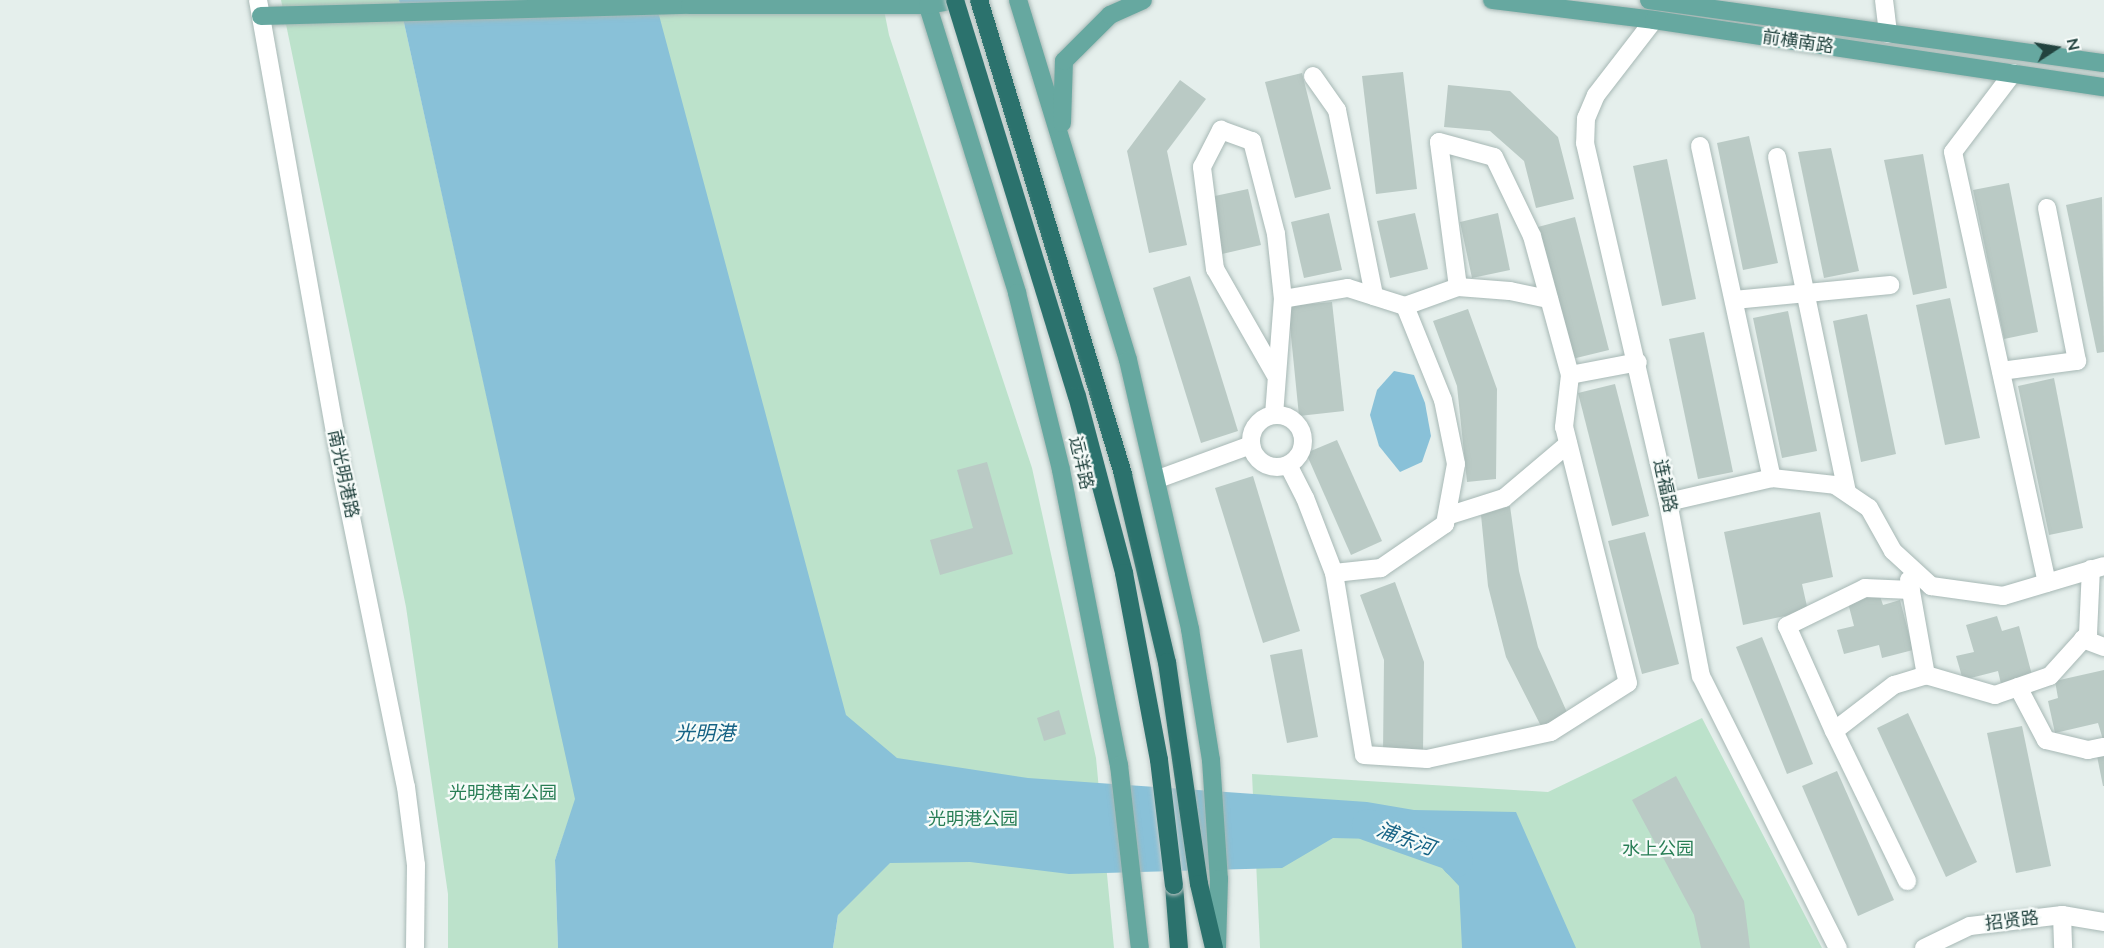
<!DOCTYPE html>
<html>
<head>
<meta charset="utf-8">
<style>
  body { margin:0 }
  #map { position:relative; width:2104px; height:948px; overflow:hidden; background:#e5efec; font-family:Mulish,"Noto Sans SC",sans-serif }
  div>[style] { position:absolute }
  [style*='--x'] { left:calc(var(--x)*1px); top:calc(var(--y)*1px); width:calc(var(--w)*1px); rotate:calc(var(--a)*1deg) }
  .green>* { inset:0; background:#bce2cb }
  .water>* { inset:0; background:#89c1d8 }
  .river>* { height:32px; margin:-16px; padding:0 16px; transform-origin:16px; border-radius:16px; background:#89c1d8 }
  .building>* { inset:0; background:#bacac5 }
  .roads { filter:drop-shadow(0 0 2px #a7b8b5) drop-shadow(0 0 2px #a7b8b5) }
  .minor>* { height:18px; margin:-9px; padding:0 9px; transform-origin:9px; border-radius:9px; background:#fff }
  .minor>.ring { margin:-9px; padding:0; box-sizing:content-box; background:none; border:18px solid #fff; border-radius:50% }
  .major>* { height:18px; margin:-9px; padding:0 9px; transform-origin:9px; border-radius:9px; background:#66a8a0 }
  .highway>* { height:18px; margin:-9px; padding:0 9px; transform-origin:9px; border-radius:9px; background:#2b726d }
  .bridges { filter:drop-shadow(0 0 2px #c1cac9) drop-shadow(0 0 2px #c1cac9) }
  .highway-bridge>* { height:18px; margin:-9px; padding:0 9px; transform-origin:9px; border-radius:9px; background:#2b726d }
  span { translate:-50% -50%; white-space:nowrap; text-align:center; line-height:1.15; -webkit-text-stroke:4.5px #f6fbf9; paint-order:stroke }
  .street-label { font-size:18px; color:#22433f }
  .park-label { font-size:18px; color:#287e55 }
  .water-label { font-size:20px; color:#166385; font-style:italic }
  .north { position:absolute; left:2026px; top:18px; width:60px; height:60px; -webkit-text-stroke:4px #f6fbf9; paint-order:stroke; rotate:78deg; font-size:16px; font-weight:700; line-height:24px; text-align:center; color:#22433f }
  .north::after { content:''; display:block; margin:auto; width:21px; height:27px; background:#22433f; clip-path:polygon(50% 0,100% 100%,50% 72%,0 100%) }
</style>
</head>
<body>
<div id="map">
  <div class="green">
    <i style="clip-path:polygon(281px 0,399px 0,576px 799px,555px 860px,558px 948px,448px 948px,448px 894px,406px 607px)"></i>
    <i style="clip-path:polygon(655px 0,882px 0,889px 35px,1032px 468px,1096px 758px,1114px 948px,833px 948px,838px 915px)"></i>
    <i style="clip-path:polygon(1702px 718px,1822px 948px,1260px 948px,1252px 774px,1548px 792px)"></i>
  </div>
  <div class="water">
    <i style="clip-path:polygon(399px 0,655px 0,846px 715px,897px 758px,1028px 778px,1367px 802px,1414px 810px,1516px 812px,1576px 948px,1462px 948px,1459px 886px,1416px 840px,1333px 838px,1282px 868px,1069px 874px,970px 862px,890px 863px,838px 915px,833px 948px,558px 948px,555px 860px,575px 799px)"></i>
    <i style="clip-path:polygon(1394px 371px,1414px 375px,1425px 403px,1431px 436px,1422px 462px,1400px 472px,1379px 446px,1370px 415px,1377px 390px)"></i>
  </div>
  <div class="river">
    <i style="--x:1368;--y:825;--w:90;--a:19.4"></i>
    <i style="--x:1453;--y:855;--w:7;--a:56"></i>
  </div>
  <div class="building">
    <i style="clip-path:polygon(1403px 72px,1417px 189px,1376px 194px,1362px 76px)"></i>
    <i style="clip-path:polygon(1302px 73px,1331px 189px,1295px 198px,1265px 82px)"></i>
    <i style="clip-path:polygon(1180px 80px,1206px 99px,1167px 151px,1187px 245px,1149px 253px,1127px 151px)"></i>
    <i style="clip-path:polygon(1448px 85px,1510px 91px,1558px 137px,1574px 199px,1536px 208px,1524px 161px,1490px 131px,1444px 127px)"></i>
    <i style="clip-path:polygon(1749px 136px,1778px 263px,1743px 270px,1717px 143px)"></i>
    <i style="clip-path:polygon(1831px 148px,1859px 271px,1824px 278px,1798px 152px)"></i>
    <i style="clip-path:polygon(1923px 154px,1947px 288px,1913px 295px,1884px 160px)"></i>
    <i style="clip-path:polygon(1667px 159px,1696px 299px,1662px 306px,1633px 166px)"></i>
    <i style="clip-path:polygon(2009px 183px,2038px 332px,2004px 339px,1973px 190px)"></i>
    <i style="clip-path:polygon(1248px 189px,1261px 245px,1222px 254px,1210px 197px)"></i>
    <i style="clip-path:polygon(2102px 197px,2104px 352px,2097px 353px,2066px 205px)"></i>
    <i style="clip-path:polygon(1329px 213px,1342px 270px,1304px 278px,1291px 222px)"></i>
    <i style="clip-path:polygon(1415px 213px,1428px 269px,1390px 278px,1377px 221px)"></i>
    <i style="clip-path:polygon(1498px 213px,1510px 270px,1472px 278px,1460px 222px)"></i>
    <i style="clip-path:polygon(1575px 217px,1609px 350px,1572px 359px,1538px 227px)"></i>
    <i style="clip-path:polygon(1190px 276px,1238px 431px,1201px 443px,1153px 288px)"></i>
    <i style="clip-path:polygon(1950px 298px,1980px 438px,1945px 445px,1916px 305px)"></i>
    <i style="clip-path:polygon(1332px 302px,1344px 411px,1299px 416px,1288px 306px)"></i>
    <i style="clip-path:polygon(1468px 309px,1497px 389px,1496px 479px,1467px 482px,1457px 386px,1433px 321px)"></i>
    <i style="clip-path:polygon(1788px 311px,1817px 451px,1782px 458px,1753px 318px)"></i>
    <i style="clip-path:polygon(1867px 314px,1896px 454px,1861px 462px,1833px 321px)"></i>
    <i style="clip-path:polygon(1704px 332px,1733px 472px,1698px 479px,1669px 339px)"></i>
    <i style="clip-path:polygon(2054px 378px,2083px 528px,2049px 535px,2018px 386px)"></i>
    <i style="clip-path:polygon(1615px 384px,1649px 516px,1612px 526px,1578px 393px)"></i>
    <i style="clip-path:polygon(1337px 440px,1382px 541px,1351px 555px,1306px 453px)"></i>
    <i style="clip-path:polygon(987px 462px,1013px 554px,940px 575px,930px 540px,973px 528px,957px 470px)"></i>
    <i style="clip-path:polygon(1253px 476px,1300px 631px,1263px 643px,1215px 488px)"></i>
    <i style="clip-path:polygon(1510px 506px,1519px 571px,1538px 647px,1570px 719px,1542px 728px,1506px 657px,1488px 586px,1481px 515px)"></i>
    <i style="clip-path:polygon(1820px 512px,1833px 577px,1802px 584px,1808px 611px,1743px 625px,1724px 532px)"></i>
    <i style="clip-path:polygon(1645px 532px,1679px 664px,1642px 674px,1608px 541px)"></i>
    <i style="clip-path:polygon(1395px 582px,1424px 662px,1423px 753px,1383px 753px,1384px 660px,1360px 595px)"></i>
    <i style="clip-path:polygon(1878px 590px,1883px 605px,1900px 600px,1913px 650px,1882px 658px,1879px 645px,1844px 654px,1837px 630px,1854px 626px,1847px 599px)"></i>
    <i style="clip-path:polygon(1997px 616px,2002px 631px,2019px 626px,2032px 675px,2001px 684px,1998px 671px,1963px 680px,1956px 656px,1974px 652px,1966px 625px)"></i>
    <i style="clip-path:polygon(1762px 637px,1813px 764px,1787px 774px,1736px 647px)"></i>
    <i style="clip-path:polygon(1302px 649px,1318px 737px,1287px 743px,1270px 655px)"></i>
    <i style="clip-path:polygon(2104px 670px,2104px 743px,2098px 723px,2055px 733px,2048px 701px,2058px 698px,2055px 681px)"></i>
    <i style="clip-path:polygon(1059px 710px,1066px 734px,1044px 741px,1037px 718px)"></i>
    <i style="clip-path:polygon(1908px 713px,1977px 862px,1946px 877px,1877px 728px)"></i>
    <i style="clip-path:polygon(2022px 726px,2051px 866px,2016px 873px,1987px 733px)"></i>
    <i style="clip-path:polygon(2104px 755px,2104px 786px,2103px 786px,2097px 756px)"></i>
    <i style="clip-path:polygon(1837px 771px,1894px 900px,1858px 916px,1802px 786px)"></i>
    <i style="clip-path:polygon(1676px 776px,1744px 901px,1750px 948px,1701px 948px,1694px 915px,1632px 800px)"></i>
  </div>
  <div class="roads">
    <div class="minor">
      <i style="--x:258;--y:0;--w:485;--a:79.9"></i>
      <i style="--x:343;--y:478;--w:315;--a:78.5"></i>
      <i style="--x:406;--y:787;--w:79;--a:82.7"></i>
      <i style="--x:416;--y:865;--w:83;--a:90.7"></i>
      <i style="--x:1884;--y:0;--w:34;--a:83"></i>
      <i style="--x:1654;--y:20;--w:95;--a:127.7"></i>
      <i style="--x:1596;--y:95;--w:25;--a:113"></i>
      <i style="--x:1586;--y:118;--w:25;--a:92"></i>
      <i style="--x:1585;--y:143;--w:368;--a:77"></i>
      <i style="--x:1668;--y:502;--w:177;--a:79.3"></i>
      <i style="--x:1701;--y:676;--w:305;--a:63.3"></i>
      <i style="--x:2013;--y:73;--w:99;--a:127.2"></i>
      <i style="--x:1953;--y:152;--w:441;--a:77.7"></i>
      <i style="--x:1313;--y:76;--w:42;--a:54.8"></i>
      <i style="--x:1337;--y:110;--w:190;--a:78.7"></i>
      <i style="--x:1700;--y:146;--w:340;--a:77.8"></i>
      <i style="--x:1777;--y:157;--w:343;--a:78.2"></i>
      <i style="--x:1458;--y:287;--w:52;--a:4.4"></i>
      <i style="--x:1510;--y:291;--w:40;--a:12"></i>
      <i style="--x:1734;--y:300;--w:157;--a:-5.5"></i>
      <i style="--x:1405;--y:306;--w:56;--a:-19.7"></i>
      <i style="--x:1458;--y:287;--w:146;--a:-97.5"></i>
      <i style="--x:1439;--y:142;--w:57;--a:15.3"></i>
      <i style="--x:1494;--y:157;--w:88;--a:64.3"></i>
      <i style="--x:1532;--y:236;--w:144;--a:74.7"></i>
      <i style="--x:2001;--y:371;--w:77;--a:-7.5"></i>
      <i style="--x:2077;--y:361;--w:156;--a:-101.1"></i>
      <i style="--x:1275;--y:374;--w:121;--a:-119.7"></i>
      <i style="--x:1215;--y:269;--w:103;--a:-97.3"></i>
      <i style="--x:1202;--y:167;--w:42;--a:-62.8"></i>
      <i style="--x:1221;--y:130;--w:33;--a:20"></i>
      <i style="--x:1252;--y:141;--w:96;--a:75.5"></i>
      <i style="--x:1276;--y:234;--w:65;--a:83.9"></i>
      <i class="ring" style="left:1251px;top:415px;width:34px;height:34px"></i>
      <i style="--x:1274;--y:415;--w:116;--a:-85.6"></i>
      <i style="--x:1283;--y:299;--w:66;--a:-9.6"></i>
      <i style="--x:1348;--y:288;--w:60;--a:17.5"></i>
      <i style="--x:1405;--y:306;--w:101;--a:68"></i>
      <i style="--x:1443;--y:400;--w:65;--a:78.5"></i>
      <i style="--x:1456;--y:464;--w:61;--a:100.4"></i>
      <i style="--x:1445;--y:524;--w:78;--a:145.5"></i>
      <i style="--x:1381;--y:568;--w:47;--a:173.9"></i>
      <i style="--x:1334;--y:573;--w:80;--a:-111.1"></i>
      <i style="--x:1305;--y:498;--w:37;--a:-117"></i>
      <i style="--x:1158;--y:479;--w:99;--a:-20.1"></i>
      <i style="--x:1668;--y:502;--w:107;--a:-13"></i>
      <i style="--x:1772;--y:478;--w:63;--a:6.3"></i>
      <i style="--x:1835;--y:485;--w:41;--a:34.1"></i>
      <i style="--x:1869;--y:508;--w:49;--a:60.8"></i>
      <i style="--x:1893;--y:551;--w:52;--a:42.6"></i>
      <i style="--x:1931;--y:586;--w:73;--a:7.9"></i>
      <i style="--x:2003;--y:596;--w:105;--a:-16.5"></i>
      <i style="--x:1447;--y:516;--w:60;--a:-17.5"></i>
      <i style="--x:1504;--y:498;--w:84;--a:-40.2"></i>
      <i style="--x:1334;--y:573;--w:184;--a:80.6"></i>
      <i style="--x:1364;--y:755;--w:63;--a:3.6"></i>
      <i style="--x:1427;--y:759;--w:127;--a:-12.3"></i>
      <i style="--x:1551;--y:732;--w:91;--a:-32.5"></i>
      <i style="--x:1628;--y:683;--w:264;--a:-104"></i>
      <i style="--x:1564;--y:427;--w:52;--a:-83.4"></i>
      <i style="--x:1570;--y:375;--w:69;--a:-10.8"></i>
      <i style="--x:1909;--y:580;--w:97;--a:79.9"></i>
      <i style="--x:1911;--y:590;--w:46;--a:-177.5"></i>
      <i style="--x:1865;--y:588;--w:87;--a:154"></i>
      <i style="--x:1787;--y:626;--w:115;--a:65.9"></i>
      <i style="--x:1834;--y:731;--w:76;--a:-37.5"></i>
      <i style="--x:1894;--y:685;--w:34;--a:-17"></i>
      <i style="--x:1926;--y:675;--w:72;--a:16.2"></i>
      <i style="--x:1995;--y:695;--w:58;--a:-19.1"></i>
      <i style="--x:2050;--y:676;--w:57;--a:-47.9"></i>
      <i style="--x:2088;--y:634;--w:65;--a:-87.4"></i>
      <i style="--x:2083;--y:639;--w:22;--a:21"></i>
      <i style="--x:2018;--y:687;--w:60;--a:62.2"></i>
      <i style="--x:2046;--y:740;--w:43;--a:13.4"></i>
      <i style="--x:2088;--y:750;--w:16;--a:-11"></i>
      <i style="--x:1834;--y:731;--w:167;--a:64"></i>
      <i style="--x:2062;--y:915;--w:33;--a:88"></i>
      <i style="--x:1924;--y:948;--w:51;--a:-25.6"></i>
      <i style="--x:1970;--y:926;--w:93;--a:-6.8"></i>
      <i style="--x:2062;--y:915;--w:43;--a:9.5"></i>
    </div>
    <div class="major">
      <i style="--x:926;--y:0;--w:307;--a:72.7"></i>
      <i style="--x:1017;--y:293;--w:182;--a:76"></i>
      <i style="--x:1061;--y:470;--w:301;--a:78.9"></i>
      <i style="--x:1119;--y:765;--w:184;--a:83.5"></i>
      <i style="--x:1018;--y:0;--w:376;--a:73"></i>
      <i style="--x:1128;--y:360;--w:276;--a:77"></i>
      <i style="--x:1190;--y:629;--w:133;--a:80.9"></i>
      <i style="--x:1211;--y:760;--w:119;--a:86.2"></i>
      <i style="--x:1219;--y:879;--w:69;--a:91.7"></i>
      <i style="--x:1492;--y:0;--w:163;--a:7"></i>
      <i style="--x:1654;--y:20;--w:455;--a:8.5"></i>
      <i style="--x:1649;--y:0;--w:459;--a:7.9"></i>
      <i style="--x:261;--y:16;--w:429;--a:-1.5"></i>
      <i style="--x:690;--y:5;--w:238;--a:0"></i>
      <i style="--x:928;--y:5;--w:28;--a:-10"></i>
      <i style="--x:1062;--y:123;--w:62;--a:-88.2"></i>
      <i style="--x:1064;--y:61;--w:65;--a:-45"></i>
      <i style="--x:1110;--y:15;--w:36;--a:-24"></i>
    </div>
    <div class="highway">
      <i style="--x:979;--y:0;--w:496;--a:73.1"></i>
      <i style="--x:1123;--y:475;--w:192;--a:76.8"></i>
      <i style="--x:1167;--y:662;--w:224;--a:81.8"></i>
      <i style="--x:1199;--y:884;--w:66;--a:76.8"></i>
      <i style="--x:1174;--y:885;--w:63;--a:85.5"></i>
    </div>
  </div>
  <div class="bridges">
    <div class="highway-bridge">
      <i style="--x:955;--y:0;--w:414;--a:72.9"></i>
      <i style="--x:1077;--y:396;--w:183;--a:75.1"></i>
      <i style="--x:1124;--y:573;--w:190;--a:79.4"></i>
      <i style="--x:1159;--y:760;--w:126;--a:83.2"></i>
    </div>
  </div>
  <div class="street-label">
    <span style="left:1798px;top:42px;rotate:8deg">前横南路</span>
    <span style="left:1081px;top:463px;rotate:77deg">远洋路</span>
    <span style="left:343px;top:474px;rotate:78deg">南光明港路</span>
    <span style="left:1665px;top:486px;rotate:78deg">连福路</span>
    <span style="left:2012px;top:921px;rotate:-7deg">招贤路</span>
  </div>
  <div class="park-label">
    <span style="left:503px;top:793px">光明港南公园</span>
    <span style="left:973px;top:819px">光明港公园</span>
    <span style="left:1658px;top:849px">水上公园</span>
  </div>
  <div class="water-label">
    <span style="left:705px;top:732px">光明港</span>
    <span style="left:1406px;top:838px;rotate:20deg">浦东河</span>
  </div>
  <div class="north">N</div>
</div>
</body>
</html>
